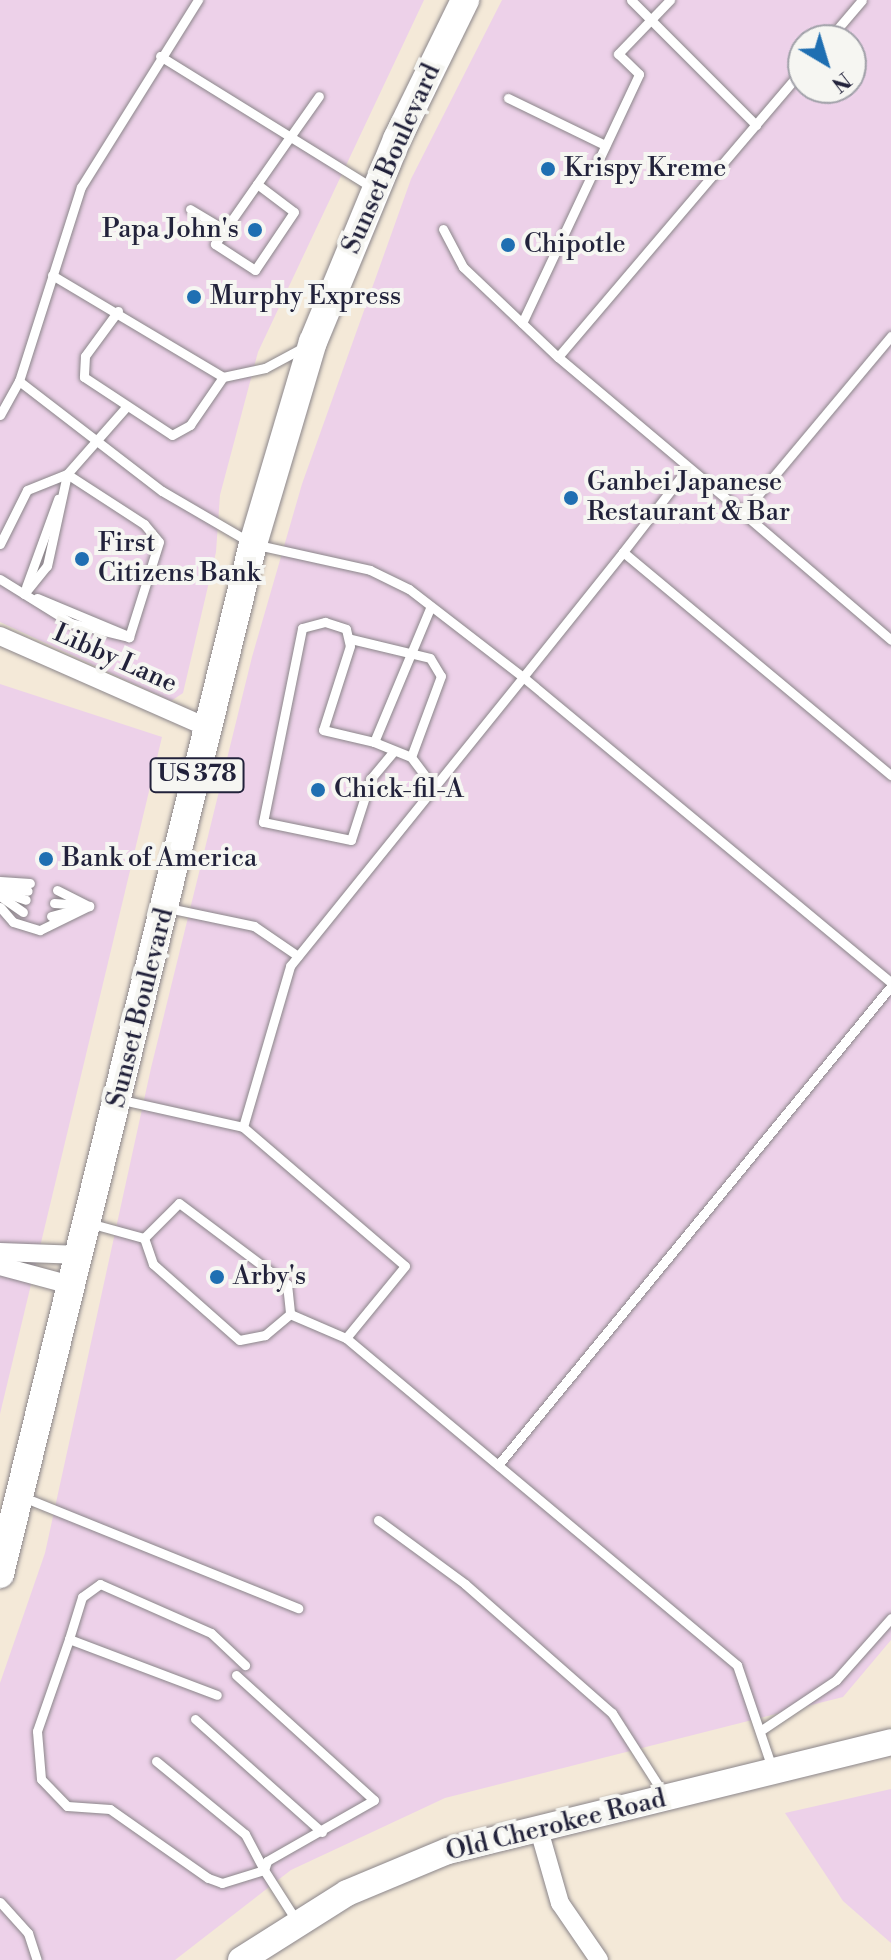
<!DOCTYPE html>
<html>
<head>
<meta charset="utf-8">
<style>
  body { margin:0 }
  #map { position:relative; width:891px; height:1960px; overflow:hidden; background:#f4e9d8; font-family:"Libre Bodoni",serif }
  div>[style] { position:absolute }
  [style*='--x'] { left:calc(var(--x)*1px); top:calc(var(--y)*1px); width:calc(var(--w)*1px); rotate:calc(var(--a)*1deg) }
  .built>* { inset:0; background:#edd1e9 }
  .roads { filter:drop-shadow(0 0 2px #8b868a) drop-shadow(0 0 2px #8b868a) }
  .lane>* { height:9px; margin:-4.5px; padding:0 4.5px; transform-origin:4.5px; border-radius:4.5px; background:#fff }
  .street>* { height:18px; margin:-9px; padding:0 9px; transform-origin:9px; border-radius:9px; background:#fff }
  .secondary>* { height:26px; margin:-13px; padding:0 13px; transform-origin:13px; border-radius:13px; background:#fff }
  .primary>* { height:28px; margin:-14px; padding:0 14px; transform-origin:14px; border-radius:14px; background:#fff }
  .dots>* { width:22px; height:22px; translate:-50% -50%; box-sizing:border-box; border:4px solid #f6f6f2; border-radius:50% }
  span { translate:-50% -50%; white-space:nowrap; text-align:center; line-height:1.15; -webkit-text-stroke:8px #f6f6f2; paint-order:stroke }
  .shield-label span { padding:2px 6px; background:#f6f6f2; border:2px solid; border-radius:6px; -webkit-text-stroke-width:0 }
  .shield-label { font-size:24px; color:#22223b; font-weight:700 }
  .street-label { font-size:26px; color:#22223b }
  .poi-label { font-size:26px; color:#22223b }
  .left { translate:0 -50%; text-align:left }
  .right { translate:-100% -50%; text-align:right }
  .north { position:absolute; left:787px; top:24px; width:80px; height:80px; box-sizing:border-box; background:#f6f6f2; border:2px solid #a1a1a9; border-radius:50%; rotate:142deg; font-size:22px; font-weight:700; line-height:32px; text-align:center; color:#22223b }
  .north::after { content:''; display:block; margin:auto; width:28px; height:36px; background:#1f6fb2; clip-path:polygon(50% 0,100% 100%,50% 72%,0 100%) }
</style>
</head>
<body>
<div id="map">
  <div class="built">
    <i style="clip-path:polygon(0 0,424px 0,258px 352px,220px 495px,216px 552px,183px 693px,171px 701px,0 622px)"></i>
    <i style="clip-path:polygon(evenodd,502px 0,891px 0,891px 1640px,843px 1697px,445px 1798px,291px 1870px,175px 1960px,0 1960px,0 1683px,45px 1553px,151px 1068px,252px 657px,302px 484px,411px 179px,502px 0,803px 40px,851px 40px,851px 88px,803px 88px,803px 40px)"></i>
    <i style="clip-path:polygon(0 684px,162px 737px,0 1414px)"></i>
    <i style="clip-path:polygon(891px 1789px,891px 1943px,843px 1901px,785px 1813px)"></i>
  </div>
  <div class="roads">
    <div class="lane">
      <i style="--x:631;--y:0;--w:177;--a:45"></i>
      <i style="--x:828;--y:40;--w:52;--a:-49.6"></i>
      <i style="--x:160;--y:56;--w:251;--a:31.8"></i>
      <i style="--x:803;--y:69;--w:378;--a:130.4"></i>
      <i style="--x:558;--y:357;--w:242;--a:40.1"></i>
      <i style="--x:743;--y:513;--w:231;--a:-50.1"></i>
      <i style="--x:508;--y:98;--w:108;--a:25.9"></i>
      <i style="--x:257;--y:184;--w:46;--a:37.1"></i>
      <i style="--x:294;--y:212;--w:70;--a:123.9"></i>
      <i style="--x:255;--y:270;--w:48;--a:-147"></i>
      <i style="--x:215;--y:244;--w:131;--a:-55"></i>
      <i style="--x:290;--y:137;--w:50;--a:-54.7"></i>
      <i style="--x:190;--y:209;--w:41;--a:31"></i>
      <i style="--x:443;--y:229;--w:43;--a:62.2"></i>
      <i style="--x:463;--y:267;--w:131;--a:43.5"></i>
      <i style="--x:52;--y:275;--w:199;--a:30.8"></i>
      <i style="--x:223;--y:377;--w:43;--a:-12.1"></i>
      <i style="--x:265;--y:368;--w:47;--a:-28.2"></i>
      <i style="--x:118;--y:311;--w:56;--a:126.3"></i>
      <i style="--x:85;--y:356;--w:21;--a:93"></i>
      <i style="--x:84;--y:377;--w:105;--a:33.4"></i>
      <i style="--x:172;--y:435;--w:21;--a:-29"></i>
      <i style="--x:190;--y:425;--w:58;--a:-55.5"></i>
      <i style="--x:522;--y:323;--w:275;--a:-64.8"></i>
      <i style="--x:639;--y:74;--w:29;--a:-136"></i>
      <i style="--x:618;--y:54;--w:75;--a:-46.1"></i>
      <i style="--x:19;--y:381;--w:180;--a:37.6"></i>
      <i style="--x:162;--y:491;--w:105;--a:30.2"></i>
      <i style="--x:253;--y:544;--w:120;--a:12.5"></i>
      <i style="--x:370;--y:570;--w:43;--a:26"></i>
      <i style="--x:409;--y:589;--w:144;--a:37.7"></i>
      <i style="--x:523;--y:677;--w:160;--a:-51.3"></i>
      <i style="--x:623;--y:552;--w:349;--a:39.8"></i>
      <i style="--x:127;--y:406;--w:91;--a:131.4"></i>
      <i style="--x:67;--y:474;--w:92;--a:33"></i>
      <i style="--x:144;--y:524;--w:23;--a:50"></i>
      <i style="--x:159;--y:542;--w:100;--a:107.5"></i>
      <i style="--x:0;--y:415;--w:39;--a:-61"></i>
      <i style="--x:19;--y:381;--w:204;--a:-72.3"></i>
      <i style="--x:81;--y:187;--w:221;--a:-58"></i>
      <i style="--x:743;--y:513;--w:195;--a:40.6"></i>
      <i style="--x:0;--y:544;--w:60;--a:-63.4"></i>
      <i style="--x:27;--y:490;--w:43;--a:-21.8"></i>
      <i style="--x:623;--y:552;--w:106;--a:-52.3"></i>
      <i style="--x:0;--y:579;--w:84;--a:31.8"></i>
      <i style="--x:71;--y:623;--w:60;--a:13.6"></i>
      <i style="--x:26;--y:587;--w:94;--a:-70"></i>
      <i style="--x:24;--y:594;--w:36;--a:-51"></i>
      <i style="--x:47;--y:566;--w:94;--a:-77.7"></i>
      <i style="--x:37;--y:598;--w:96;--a:22.6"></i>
      <i style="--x:351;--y:639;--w:81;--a:13.5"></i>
      <i style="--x:430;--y:658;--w:21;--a:59"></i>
      <i style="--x:441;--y:676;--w:86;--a:110.3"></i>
      <i style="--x:374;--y:742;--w:40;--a:22"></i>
      <i style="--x:411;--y:757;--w:38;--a:53"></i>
      <i style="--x:393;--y:752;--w:34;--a:130"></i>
      <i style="--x:371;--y:778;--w:65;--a:107.9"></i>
      <i style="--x:351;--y:840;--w:90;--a:-168.4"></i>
      <i style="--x:263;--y:822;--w:198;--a:-78.6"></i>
      <i style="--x:302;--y:628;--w:24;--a:-15"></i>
      <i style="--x:325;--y:622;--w:22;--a:18"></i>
      <i style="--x:346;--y:629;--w:17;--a:77"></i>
      <i style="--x:350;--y:646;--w:88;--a:107.8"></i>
      <i style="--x:323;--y:730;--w:52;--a:13.2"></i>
      <i style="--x:374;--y:742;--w:147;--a:-67.3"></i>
      <i style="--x:0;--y:881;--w:30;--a:4"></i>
      <i style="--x:0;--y:886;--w:28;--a:10"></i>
      <i style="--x:57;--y:890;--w:36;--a:27"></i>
      <i style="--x:3;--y:892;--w:24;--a:19"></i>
      <i style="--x:0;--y:896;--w:28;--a:35"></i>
      <i style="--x:54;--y:903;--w:27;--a:4"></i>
      <i style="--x:0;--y:907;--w:20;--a:49"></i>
      <i style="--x:13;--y:922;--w:28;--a:17"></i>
      <i style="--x:40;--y:930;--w:55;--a:-26.1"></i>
      <i style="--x:168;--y:908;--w:88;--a:11.8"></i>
      <i style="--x:254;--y:926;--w:53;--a:34.3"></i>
      <i style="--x:51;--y:916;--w:31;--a:-15"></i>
      <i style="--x:118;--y:1099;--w:128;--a:12.6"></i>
      <i style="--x:243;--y:1127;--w:168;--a:-73.7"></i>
      <i style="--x:290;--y:966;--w:371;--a:-51.1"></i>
      <i style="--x:523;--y:677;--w:478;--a:39.7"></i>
      <i style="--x:243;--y:1127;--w:213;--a:40.6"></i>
      <i style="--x:405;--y:1266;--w:93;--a:129.3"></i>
      <i style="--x:179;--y:1203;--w:135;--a:36.9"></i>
      <i style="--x:287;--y:1284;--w:30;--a:84"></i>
      <i style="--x:290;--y:1314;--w:33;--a:140"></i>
      <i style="--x:265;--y:1335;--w:26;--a:169"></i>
      <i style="--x:239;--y:1340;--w:115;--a:-138.5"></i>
      <i style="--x:153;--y:1264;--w:28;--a:-109"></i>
      <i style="--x:144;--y:1238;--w:49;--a:-45"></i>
      <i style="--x:89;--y:1223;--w:57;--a:15.3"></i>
      <i style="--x:290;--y:1314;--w:61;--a:23.2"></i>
      <i style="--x:346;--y:1338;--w:510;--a:39.91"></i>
      <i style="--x:737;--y:1665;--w:109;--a:71.2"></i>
      <i style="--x:498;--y:1465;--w:620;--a:-50.63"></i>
      <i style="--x:23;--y:1497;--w:297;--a:22"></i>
      <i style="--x:378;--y:1520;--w:108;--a:36.3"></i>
      <i style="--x:465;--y:1584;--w:196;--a:41.3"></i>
      <i style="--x:612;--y:1713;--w:98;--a:57.4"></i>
      <i style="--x:69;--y:1639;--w:44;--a:-72.8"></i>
      <i style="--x:82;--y:1597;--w:22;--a:-36"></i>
      <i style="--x:100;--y:1584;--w:121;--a:23.8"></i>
      <i style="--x:211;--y:1633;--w:47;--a:43.3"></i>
      <i style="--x:236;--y:1675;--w:186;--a:42.2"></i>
      <i style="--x:374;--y:1800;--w:123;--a:150.3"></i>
      <i style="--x:267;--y:1861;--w:9;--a:108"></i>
      <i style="--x:264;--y:1870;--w:59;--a:57.4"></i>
      <i style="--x:195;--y:1719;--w:170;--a:41.7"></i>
      <i style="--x:763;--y:1729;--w:88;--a:-33.9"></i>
      <i style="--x:836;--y:1680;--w:83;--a:-48.4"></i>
      <i style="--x:156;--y:1761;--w:115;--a:39.4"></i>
      <i style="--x:245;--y:1834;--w:41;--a:62.2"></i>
      <i style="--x:264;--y:1870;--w:44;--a:162.8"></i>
      <i style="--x:222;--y:1883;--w:15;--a:-160"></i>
      <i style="--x:208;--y:1878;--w:120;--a:-144.9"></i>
      <i style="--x:110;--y:1809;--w:43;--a:-176"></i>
      <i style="--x:67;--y:1806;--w:37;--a:-134"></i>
      <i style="--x:41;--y:1779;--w:48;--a:-94.8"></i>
      <i style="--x:37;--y:1731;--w:97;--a:-70.8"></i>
      <i style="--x:69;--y:1639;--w:158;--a:20.7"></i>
      <i style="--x:0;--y:1902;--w:42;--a:47.9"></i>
      <i style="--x:28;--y:1933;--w:28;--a:72"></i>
    </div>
    <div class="street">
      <i style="--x:0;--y:636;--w:228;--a:23.8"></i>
      <i style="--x:0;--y:1252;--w:81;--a:2.1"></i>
      <i style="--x:0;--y:1266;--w:77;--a:15.1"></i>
      <i style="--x:539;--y:1830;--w:76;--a:74"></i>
      <i style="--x:560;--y:1903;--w:69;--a:55.6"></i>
    </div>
    <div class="secondary">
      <i style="--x:241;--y:1960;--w:125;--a:-32.3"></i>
      <i style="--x:347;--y:1893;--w:109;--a:-22.6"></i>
      <i style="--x:448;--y:1851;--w:456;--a:-13.8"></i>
    </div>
    <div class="primary">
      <i style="--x:0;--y:1574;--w:1061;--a:-76.2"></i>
      <i style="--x:253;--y:544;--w:211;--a:-73.5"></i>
      <i style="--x:313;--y:342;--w:220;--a:-67.5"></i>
      <i style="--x:397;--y:139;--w:155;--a:-63.9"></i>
    </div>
  </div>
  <div class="dots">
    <i style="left:548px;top:169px;background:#1f6fb2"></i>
    <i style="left:255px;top:230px;background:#1f6fb2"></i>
    <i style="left:508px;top:245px;background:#1f6fb2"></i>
    <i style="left:194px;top:297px;background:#1f6fb2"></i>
    <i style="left:571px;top:498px;background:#1f6fb2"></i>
    <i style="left:82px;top:559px;background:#1f6fb2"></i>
    <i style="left:318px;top:790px;background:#1f6fb2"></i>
    <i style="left:46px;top:859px;background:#1f6fb2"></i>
    <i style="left:217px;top:1277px;background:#1f6fb2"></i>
  </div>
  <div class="shield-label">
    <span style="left:197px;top:775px">US 378</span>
  </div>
  <div class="street-label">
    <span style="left:392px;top:159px;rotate:-66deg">Sunset Boulevard</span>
    <span style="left:115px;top:659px;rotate:24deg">Libby Lane</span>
    <span style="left:141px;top:1008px;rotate:-76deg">Sunset Boulevard</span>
    <span style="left:556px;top:1826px;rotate:-14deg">Old Cherokee Road</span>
  </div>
  <div class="poi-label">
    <span class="left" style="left:564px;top:169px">Krispy Kreme</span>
    <span class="right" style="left:239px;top:230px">Papa John's</span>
    <span class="left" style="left:524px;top:245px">Chipotle</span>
    <span class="left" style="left:210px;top:297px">Murphy Express</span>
    <span class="left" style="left:587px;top:498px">Ganbei Japanese<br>Restaurant &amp; Bar</span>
    <span class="left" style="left:98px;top:559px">First<br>Citizens Bank</span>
    <span class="left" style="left:334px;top:790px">Chick-fil-A</span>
    <span class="left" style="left:62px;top:859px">Bank of America</span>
    <span class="left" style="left:233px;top:1277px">Arby's</span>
  </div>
  <div class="north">N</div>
</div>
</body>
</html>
